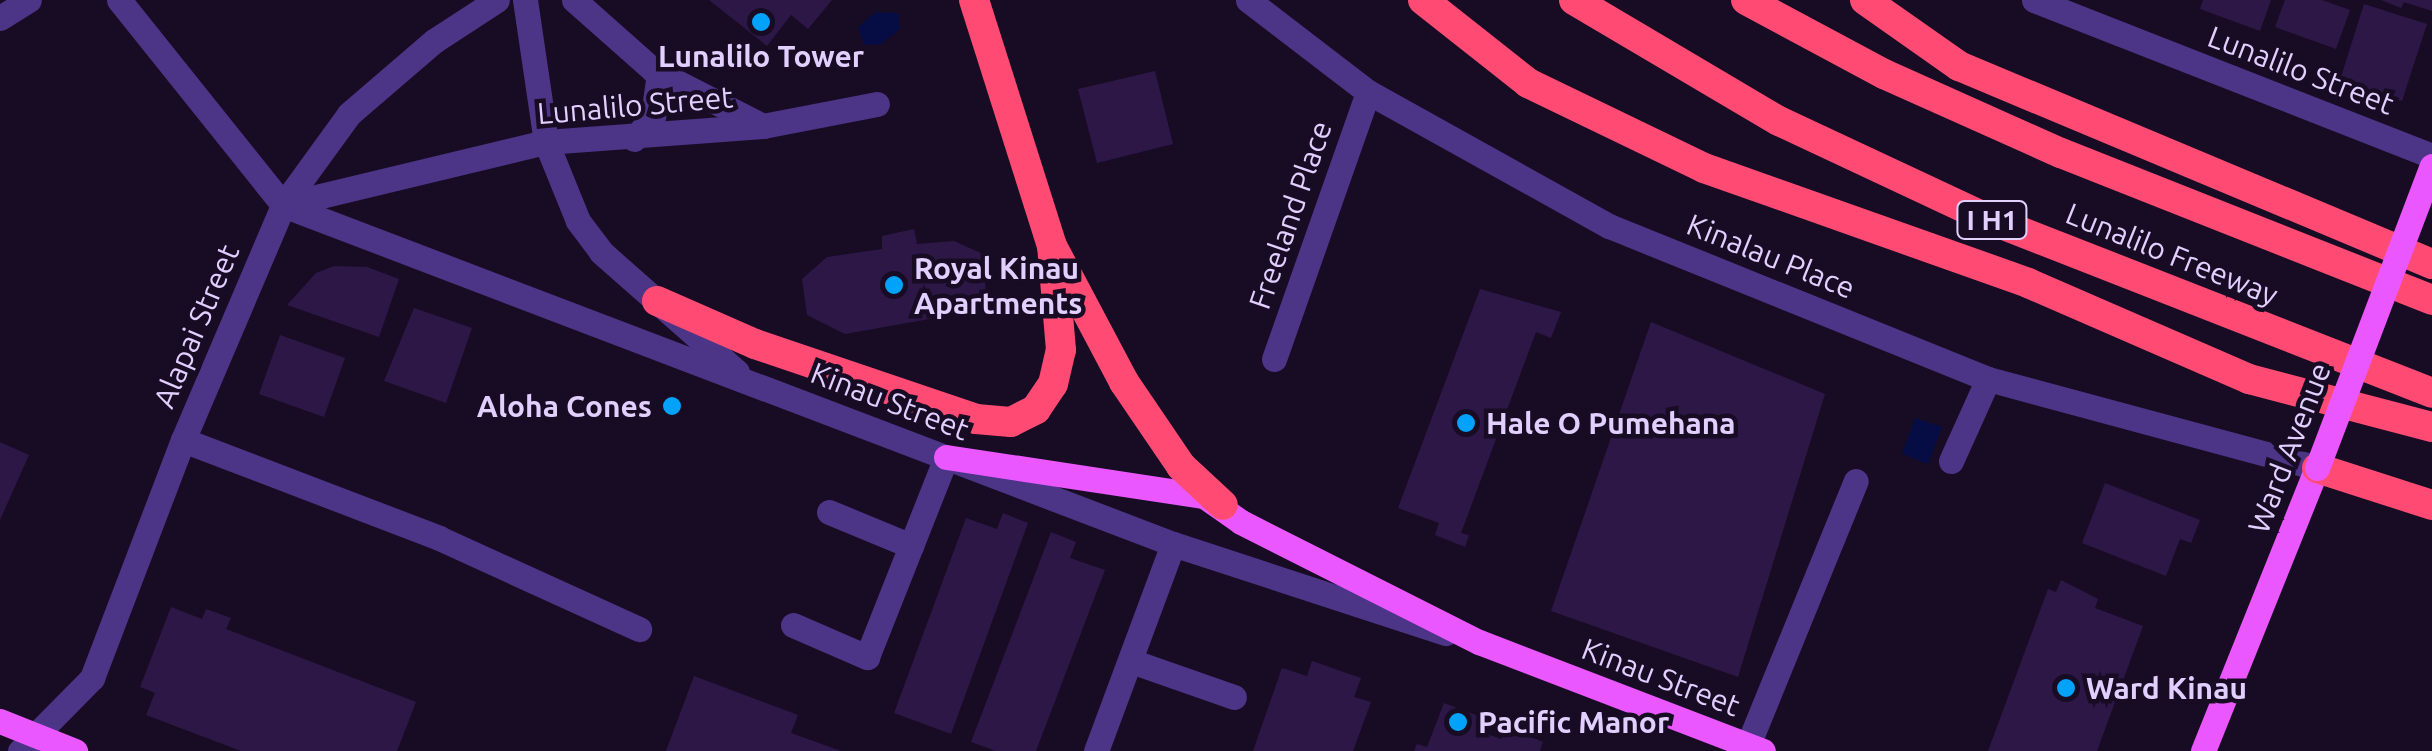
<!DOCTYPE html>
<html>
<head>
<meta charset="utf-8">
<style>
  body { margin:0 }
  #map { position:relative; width:2432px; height:751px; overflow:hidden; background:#170c24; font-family:Ubuntu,sans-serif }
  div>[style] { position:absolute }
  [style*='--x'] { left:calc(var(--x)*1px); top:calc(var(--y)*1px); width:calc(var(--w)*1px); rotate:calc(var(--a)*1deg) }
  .water>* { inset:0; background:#060d44 }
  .building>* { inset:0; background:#2d1747 }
  .minor>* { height:25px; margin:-12.5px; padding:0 12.5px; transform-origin:12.5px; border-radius:12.5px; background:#4c3487 }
  .major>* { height:25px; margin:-12.5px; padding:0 12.5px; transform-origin:12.5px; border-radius:12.5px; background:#eb57ff }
  .highway>* { height:30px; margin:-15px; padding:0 15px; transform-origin:15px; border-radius:15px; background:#ff4b73 }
  .major-bridge>* { height:25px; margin:-12.5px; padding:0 12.5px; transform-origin:12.5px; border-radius:12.5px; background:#eb57ff }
  .dots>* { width:28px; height:28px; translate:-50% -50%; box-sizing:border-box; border:5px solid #170c24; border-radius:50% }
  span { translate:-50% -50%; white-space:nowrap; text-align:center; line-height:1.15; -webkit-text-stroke:9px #170c24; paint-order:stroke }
  .shield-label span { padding:2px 8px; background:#170c24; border:2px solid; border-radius:8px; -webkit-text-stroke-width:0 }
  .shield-label { font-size:28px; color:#e1d0ff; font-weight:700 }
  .poi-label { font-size:30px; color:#e1d0ff; font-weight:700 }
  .left { translate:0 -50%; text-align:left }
  .right { translate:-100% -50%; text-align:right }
  .street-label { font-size:30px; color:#e1d0ff }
</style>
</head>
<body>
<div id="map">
  <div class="water">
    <i style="clip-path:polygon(876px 12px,898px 13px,900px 29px,881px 44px,864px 45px,858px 27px)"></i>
    <i style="clip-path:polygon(1915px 418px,1942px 427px,1928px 464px,1902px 454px)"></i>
  </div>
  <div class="building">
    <i style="clip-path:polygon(709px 0,832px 0,808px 29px,791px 15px,767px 46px)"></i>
    <i style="clip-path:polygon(2203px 0,2271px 0,2260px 31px,2200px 9px)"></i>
    <i style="clip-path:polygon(2285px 0,2322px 0,2350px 10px,2336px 49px,2275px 27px)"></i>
    <i style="clip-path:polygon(2381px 0,2432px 0,2432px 11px,2404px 2px,2401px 8px)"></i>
    <i style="clip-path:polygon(2364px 4px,2427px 24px,2402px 101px,2340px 80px)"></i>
    <i style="clip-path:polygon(1155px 71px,1173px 144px,1097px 163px,1078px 89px)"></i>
    <i style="clip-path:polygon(914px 229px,917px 244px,954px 241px,981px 253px,986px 291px,963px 313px,845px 334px,807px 315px,802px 279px,827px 257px,882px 249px,882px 236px)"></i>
    <i style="clip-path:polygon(334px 266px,367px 267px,399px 279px,379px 337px,287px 305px,316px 273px)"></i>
    <i style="clip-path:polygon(1480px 289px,1561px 312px,1551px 338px,1536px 332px,1461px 533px,1469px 535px,1465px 547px,1435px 535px,1439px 523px,1398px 508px)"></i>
    <i style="clip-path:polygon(414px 308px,472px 328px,446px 403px,384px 381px)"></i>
    <i style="clip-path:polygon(1651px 322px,1825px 394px,1738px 677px,1551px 611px)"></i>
    <i style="clip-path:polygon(280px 335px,345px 358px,324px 417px,259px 394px)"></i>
    <i style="clip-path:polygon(0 442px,29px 455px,0 520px)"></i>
    <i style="clip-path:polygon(2105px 483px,2200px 520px,2191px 543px,2180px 539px,2166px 576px,2082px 543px)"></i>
    <i style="clip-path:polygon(1003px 513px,1028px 523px,951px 734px,894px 713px,966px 518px,997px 529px)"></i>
    <i style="clip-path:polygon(1051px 532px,1076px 542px,1070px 558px,1105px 570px,1036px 751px,996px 751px,971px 742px)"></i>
    <i style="clip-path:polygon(2061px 580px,2098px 599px,2095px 608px,2143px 626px,2097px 751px,1988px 751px,2048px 589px,2056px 592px)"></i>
    <i style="clip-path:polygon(171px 607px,202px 619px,206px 609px,231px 618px,226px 629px,416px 702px,397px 751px,241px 751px,146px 715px,155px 693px,140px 687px)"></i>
    <i style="clip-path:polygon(1312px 661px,1361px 678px,1354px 697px,1371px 702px,1353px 751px,1253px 751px,1282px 668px,1307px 676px)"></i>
    <i style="clip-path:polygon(694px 676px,798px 715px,791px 733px,841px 751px,666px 751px)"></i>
    <i style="clip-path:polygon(1444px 703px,1481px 717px,1476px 730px,1501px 739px,1506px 727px,1543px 742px,1540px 751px,1414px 751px,1417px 744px,1427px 747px)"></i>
  </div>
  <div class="minor">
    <i style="--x:119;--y:0;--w:263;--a:51.3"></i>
    <i style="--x:525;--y:0;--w:144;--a:81.6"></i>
    <i style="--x:546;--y:142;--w:85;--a:67.9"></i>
    <i style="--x:578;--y:221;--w:39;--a:53"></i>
    <i style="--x:601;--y:252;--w:181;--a:41.4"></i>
    <i style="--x:574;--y:0;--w:106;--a:41.5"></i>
    <i style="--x:653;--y:70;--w:123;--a:27"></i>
    <i style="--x:1248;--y:0;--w:151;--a:37.5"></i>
    <i style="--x:1368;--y:92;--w:276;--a:29.1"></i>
    <i style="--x:1609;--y:226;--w:409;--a:22"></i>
    <i style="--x:1988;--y:379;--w:341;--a:15.1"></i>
    <i style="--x:2034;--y:0;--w:427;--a:21.4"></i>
    <i style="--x:0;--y:18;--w:34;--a:-32"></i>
    <i style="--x:634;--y:139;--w:30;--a:-50"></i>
    <i style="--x:653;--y:116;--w:43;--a:-82.1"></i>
    <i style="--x:283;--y:205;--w:952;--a:20.85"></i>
    <i style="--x:1173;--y:544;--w:287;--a:18.1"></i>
    <i style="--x:283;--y:205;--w:270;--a:-13.5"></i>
    <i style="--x:546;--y:142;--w:218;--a:-4.2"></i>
    <i style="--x:763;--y:126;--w:116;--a:-10.9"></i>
    <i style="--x:1274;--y:359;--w:283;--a:-70.6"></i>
    <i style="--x:183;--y:440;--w:274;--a:20.9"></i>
    <i style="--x:439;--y:538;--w:220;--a:24.5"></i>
    <i style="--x:1951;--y:461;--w:90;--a:-65.7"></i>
    <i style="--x:829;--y:512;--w:89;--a:22.5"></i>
    <i style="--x:793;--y:625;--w:81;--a:23.4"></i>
    <i style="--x:867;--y:657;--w:215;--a:-68.4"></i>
    <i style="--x:1131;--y:661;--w:109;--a:19.3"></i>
    <i style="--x:1748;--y:745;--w:285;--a:-67.8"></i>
    <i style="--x:20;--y:751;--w:103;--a:-45.4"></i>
    <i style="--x:92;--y:678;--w:255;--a:-69.1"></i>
    <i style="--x:183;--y:440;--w:255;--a:-66.9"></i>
    <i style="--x:283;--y:205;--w:112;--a:-54"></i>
    <i style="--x:349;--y:114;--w:112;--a:-40.7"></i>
    <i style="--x:434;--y:41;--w:75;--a:-33.1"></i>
    <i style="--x:1096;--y:751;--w:221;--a:-69.6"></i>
  </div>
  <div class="major">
    <i style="--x:946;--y:457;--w:261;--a:8.6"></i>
    <i style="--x:1204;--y:496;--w:45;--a:35.1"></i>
    <i style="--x:1241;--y:522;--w:267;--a:26.8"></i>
    <i style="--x:1479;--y:642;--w:304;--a:21"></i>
    <i style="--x:0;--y:721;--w:81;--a:21.8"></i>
    <i style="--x:2203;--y:751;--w:305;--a:-68.1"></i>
  </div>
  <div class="highway">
    <i style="--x:974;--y:0;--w:258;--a:72.4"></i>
    <i style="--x:1052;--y:246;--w:154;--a:62.1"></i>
    <i style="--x:1124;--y:382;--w:102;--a:55.8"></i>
    <i style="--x:1181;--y:466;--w:57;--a:42.9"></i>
    <i style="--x:1423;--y:0;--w:134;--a:38.3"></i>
    <i style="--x:1528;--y:83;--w:195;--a:25.8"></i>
    <i style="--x:1704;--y:168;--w:344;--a:19.5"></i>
    <i style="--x:2028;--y:283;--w:241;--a:23.5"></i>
    <i style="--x:2249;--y:379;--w:189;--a:14.7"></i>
    <i style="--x:1574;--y:0;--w:238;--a:30.6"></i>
    <i style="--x:1779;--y:121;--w:229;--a:25.1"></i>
    <i style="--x:1986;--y:218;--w:479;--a:21.4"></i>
    <i style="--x:1746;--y:0;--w:157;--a:28.2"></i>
    <i style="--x:1884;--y:74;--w:194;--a:24.1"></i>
    <i style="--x:2061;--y:153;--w:399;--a:21.6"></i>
    <i style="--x:1865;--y:0;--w:115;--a:35.1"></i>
    <i style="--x:1959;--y:66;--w:513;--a:22.71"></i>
    <i style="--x:657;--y:301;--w:107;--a:23.7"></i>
    <i style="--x:755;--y:344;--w:233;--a:18.7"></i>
    <i style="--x:976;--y:419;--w:35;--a:5"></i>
    <i style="--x:1011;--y:422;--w:28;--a:-27"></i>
    <i style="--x:1036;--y:409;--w:30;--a:-56"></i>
    <i style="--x:1053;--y:384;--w:35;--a:-77"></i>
    <i style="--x:1061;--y:350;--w:104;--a:-94.9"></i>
    <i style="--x:2317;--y:468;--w:121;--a:17.8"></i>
  </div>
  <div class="major-bridge">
    <i style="--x:2317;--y:468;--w:323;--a:-69.2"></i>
  </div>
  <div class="dots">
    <i style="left:761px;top:22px;background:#00a2fb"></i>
    <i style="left:894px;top:285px;background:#00a2fb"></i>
    <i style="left:672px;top:406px;background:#00a2fb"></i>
    <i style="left:1466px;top:423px;background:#00a2fb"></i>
    <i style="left:2066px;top:688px;background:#00a2fb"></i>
    <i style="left:1458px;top:722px;background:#00a2fb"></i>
  </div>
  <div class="shield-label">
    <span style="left:1992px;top:220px">I H1</span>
  </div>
  <div class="poi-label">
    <span style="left:761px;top:56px">Lunalilo Tower</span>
    <span class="left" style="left:914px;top:285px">Royal Kinau<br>Apartments</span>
    <span class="right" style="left:652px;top:406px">Aloha Cones</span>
    <span class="left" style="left:1486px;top:423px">Hale O Pumehana</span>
    <span class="left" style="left:2086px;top:688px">Ward Kinau</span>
    <span class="left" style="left:1478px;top:722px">Pacific Manor</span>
  </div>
  <div class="street-label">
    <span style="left:2301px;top:70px;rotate:21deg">Lunalilo Street</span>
    <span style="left:635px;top:105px;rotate:-5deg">Lunalilo Street</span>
    <span style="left:1290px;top:215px;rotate:-71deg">Freeland Place</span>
    <span style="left:2172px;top:254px;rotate:22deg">Lunalilo Freeway</span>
    <span style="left:1771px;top:256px;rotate:22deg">Kinalau Place</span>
    <span style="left:196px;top:326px;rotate:-67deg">Alapai Street</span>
    <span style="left:890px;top:401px;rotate:21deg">Kinau Street</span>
    <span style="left:2289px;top:448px;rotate:-69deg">Ward Avenue</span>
    <span style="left:1661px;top:677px;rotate:21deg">Kinau Street</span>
  </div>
</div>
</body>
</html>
